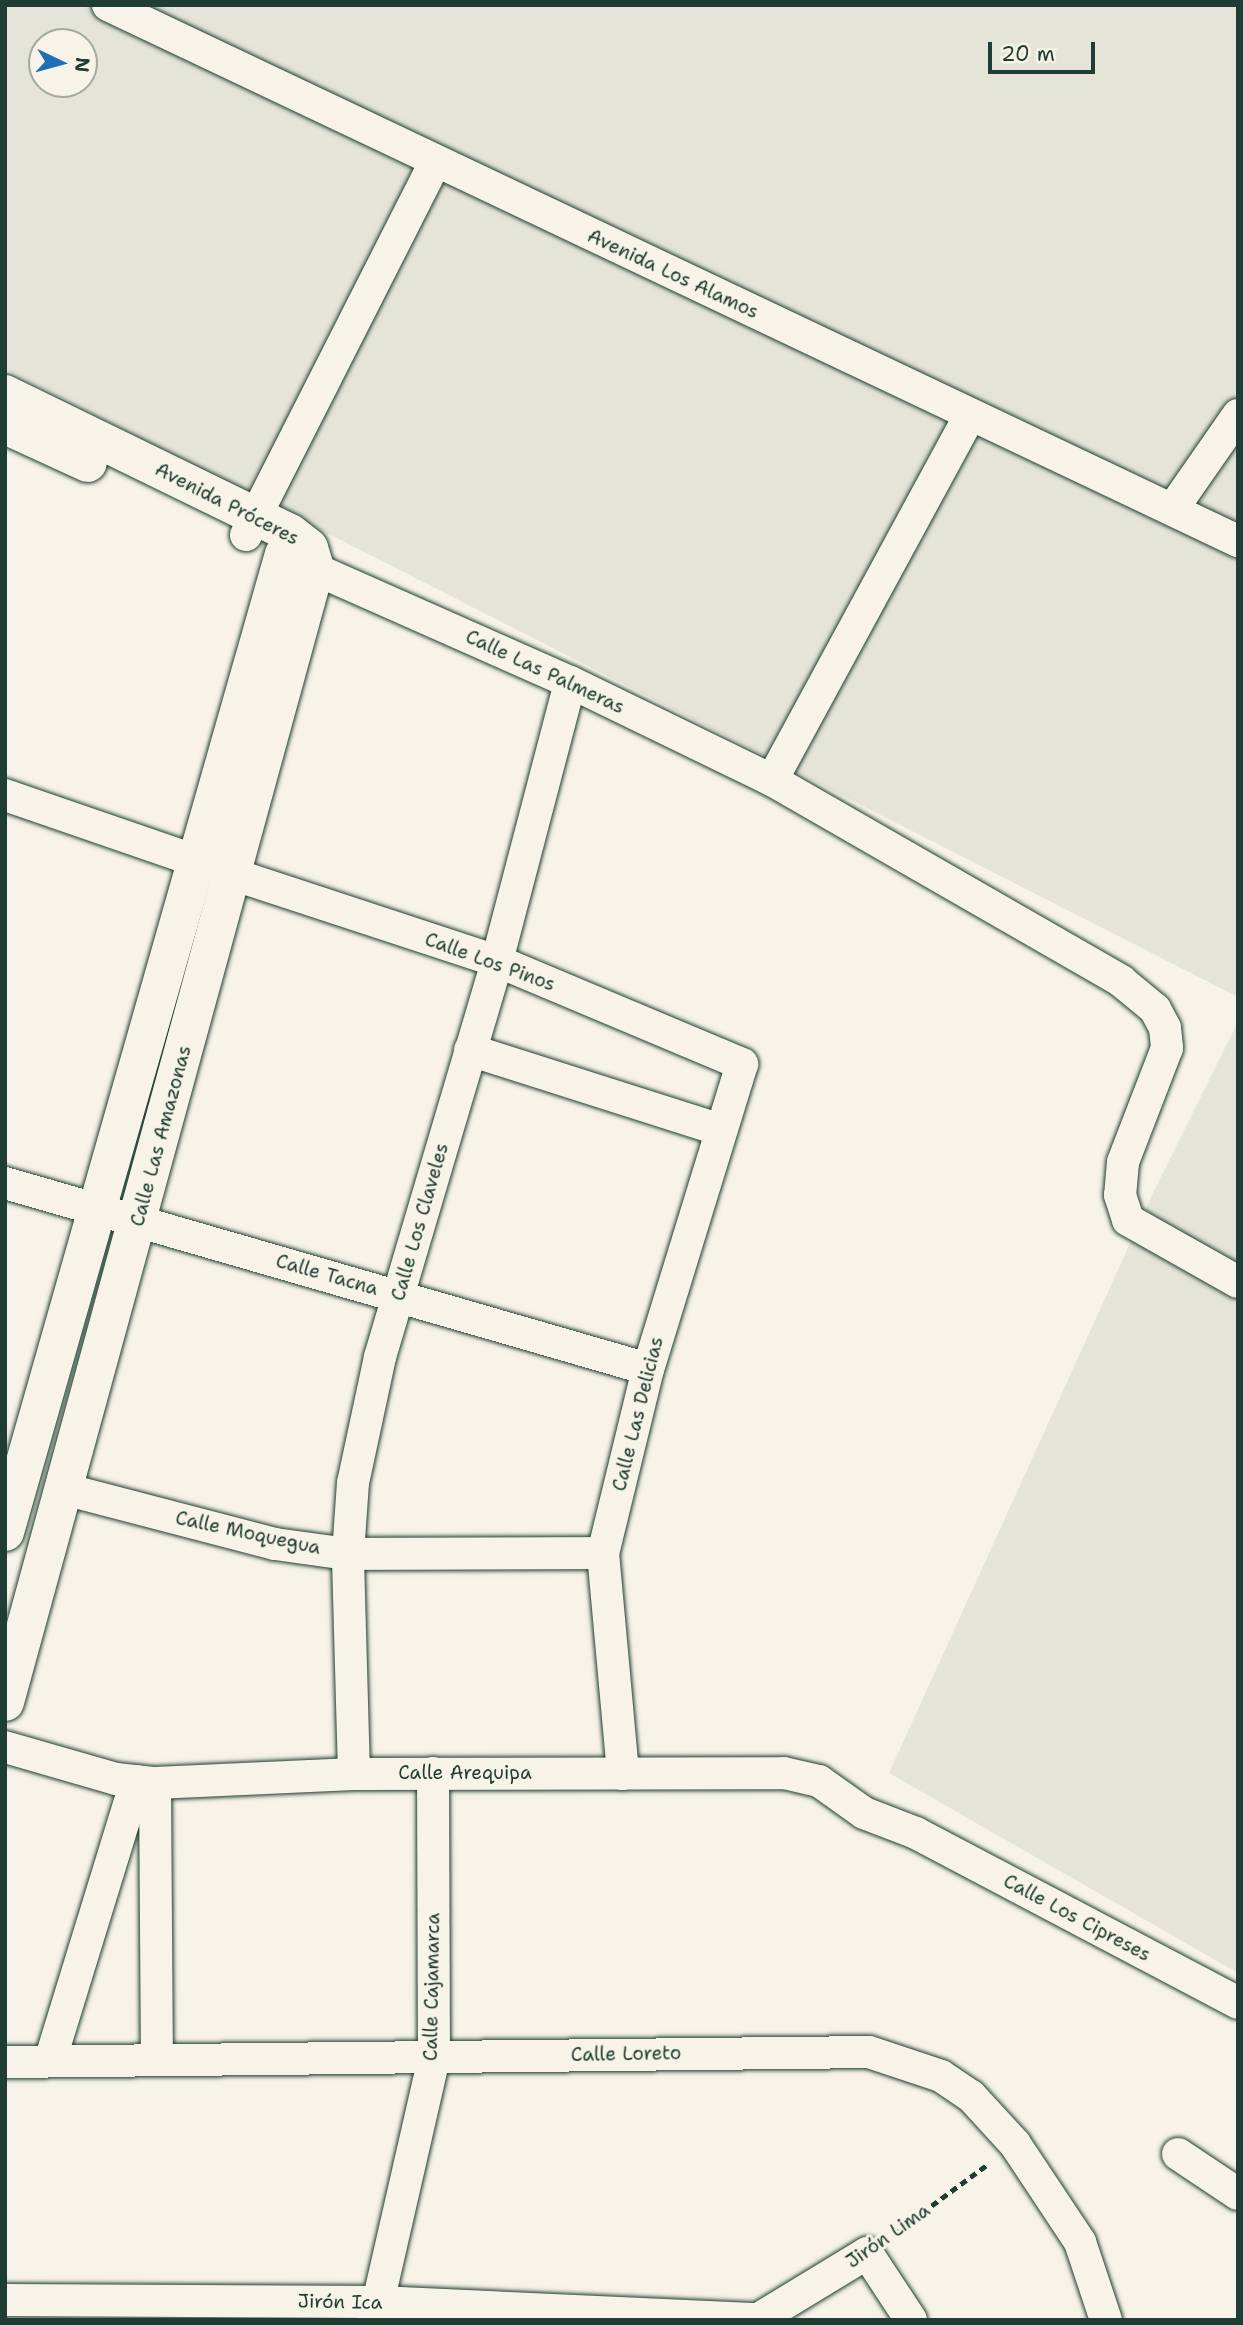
<!DOCTYPE html>
<html>
<head>
<meta charset="utf-8">
<style>
  body { margin:0 }
  #map { position:relative; width:1243px; height:2325px; overflow:hidden; background:#f7f3e8; font-family:"Shantell Sans",sans-serif }
  div>[style] { position:absolute }
  [style*='--x'] { left:calc(var(--x)*1px); top:calc(var(--y)*1px); width:calc(var(--w)*1px); rotate:calc(var(--a)*1deg) }
  .built>* { inset:0; background:#e5e4d9 }
  .path>* { height:4.5px; margin-top:-2.25px; transform-origin:0; background:repeating-linear-gradient(90deg,#1f3d34 0 7px,transparent 0 12px) }
  .roads { filter:drop-shadow(0 0 2px #1f3d34) drop-shadow(0 0 2px #1f3d34) }
  .minor>* { height:32px; margin:-16px; padding:0 16px; transform-origin:16px; border-radius:16px; background:#f7f3e8 }
  .tertiary>* { height:38px; margin:-19px; padding:0 19px; transform-origin:19px; border-radius:19px; background:#f7f3e8 }
  span { translate:-50% -50%; white-space:nowrap; text-align:center; line-height:1.15; -webkit-text-stroke:6px #f7f3e8; paint-order:stroke }
  .street-label { font-size:19px; color:#1f3d34 }
  .frame { position:absolute; inset:0; border:7px solid #1f3d34; pointer-events:none }
  .north { position:absolute; left:28px; top:28px; width:70px; height:70px; box-sizing:border-box; background:#f7f3e8; border:2px solid #a1aaa0; border-radius:50%; rotate:95deg; font-size:19px; font-weight:700; line-height:28px; text-align:center; color:#1f3d34 }
  .north::after { content:''; display:block; margin:auto; width:24px; height:32px; background:#1f6fb2; clip-path:polygon(50% 0,100% 100%,50% 72%,0 100%) }
  .scale { position:absolute; left:988px; top:42px; width:107px; height:32px; box-sizing:border-box; border:4px solid #1f3d34; border-top:0; padding-left:9px; font-size:21px; line-height:24px; white-space:nowrap; color:#1f3d34; -webkit-text-stroke:5px #f7f3e8; paint-order:stroke }
</style>
</head>
<body>
<div id="map">
  <div class="built">
    <i style="clip-path:polygon(evenodd,5px 5px,1238px 5px,1238px 997px,5px 369px,5px 5px,42px 42px,84px 42px,84px 84px,42px 84px,42px 42px)"></i>
    <i style="clip-path:polygon(1238px 1022px,1238px 1973px,889px 1773px,1153px 1193px)"></i>
  </div>
  <div class="path">
    <i style="--x:893;--y:2234;--w:118;--a:-36.4"></i>
  </div>
  <div class="roads">
    <div class="minor">
      <i style="--x:108;--y:5;--w:1251;--a:25.38"></i>
      <i style="--x:1174;--y:507;--w:112;--a:-55.2"></i>
      <i style="--x:246;--y:535;--w:419;--a:-63.1"></i>
      <i style="--x:315;--y:569;--w:279;--a:23.9"></i>
      <i style="--x:570;--y:682;--w:225;--a:25.9"></i>
      <i style="--x:772;--y:780;--w:403;--a:29.9"></i>
      <i style="--x:1121;--y:981;--w:44;--a:39.5"></i>
      <i style="--x:1155;--y:1009;--w:21;--a:62"></i>
      <i style="--x:1165;--y:1028;--w:20;--a:84"></i>
      <i style="--x:1167;--y:1048;--w:122;--a:111.1"></i>
      <i style="--x:1123;--y:1162;--w:33;--a:95"></i>
      <i style="--x:1120;--y:1195;--w:26;--a:72"></i>
      <i style="--x:1128;--y:1220;--w:126;--a:29.4"></i>
      <i style="--x:772;--y:780;--w:415;--a:-61.5"></i>
      <i style="--x:5;--y:795;--w:203;--a:19"></i>
      <i style="--x:232;--y:874;--w:279;--a:18.2"></i>
      <i style="--x:497;--y:961;--w:266;--a:22.8"></i>
      <i style="--x:742;--y:1064;--w:319;--a:107.1"></i>
      <i style="--x:648;--y:1369;--w:189;--a:103.7"></i>
      <i style="--x:603;--y:1553;--w:222;--a:84.8"></i>
      <i style="--x:470;--y:1050;--w:263;--a:17.7"></i>
      <i style="--x:5;--y:1183;--w:669;--a:16.13"></i>
      <i style="--x:64;--y:1489;--w:218;--a:14.6"></i>
      <i style="--x:275;--y:1544;--w:74;--a:7.8"></i>
      <i style="--x:348;--y:1554;--w:255;--a:-0.2"></i>
      <i style="--x:5;--y:1747;--w:116;--a:16.1"></i>
      <i style="--x:116;--y:1779;--w:39;--a:6"></i>
      <i style="--x:155;--y:1783;--w:199;--a:-2.6"></i>
      <i style="--x:354;--y:1774;--w:430;--a:-0.1"></i>
      <i style="--x:784;--y:1773;--w:36;--a:13"></i>
      <i style="--x:819;--y:1781;--w:55;--a:35.4"></i>
      <i style="--x:864;--y:1813;--w:56;--a:21"></i>
      <i style="--x:916;--y:1833;--w:364;--a:27.8"></i>
      <i style="--x:354;--y:1774;--w:220;--a:-91.6"></i>
      <i style="--x:348;--y:1554;--w:71;--a:-86"></i>
      <i style="--x:353;--y:1483;--w:129;--a:-77.9"></i>
      <i style="--x:380;--y:1357;--w:413;--a:-73.5"></i>
      <i style="--x:497;--y:961;--w:288;--a:-75.3"></i>
      <i style="--x:155;--y:1783;--w:277;--a:89.6"></i>
      <i style="--x:50;--y:2061;--w:293;--a:-72.9"></i>
      <i style="--x:5;--y:2062;--w:864;--a:-0.66"></i>
      <i style="--x:869;--y:2052;--w:76;--a:18.4"></i>
      <i style="--x:941;--y:2076;--w:36;--a:34"></i>
      <i style="--x:971;--y:2096;--w:65;--a:47.5"></i>
      <i style="--x:1015;--y:2144;--w:118;--a:56.4"></i>
      <i style="--x:1080;--y:2242;--w:82;--a:71.6"></i>
      <i style="--x:1178;--y:2154;--w:72;--a:33.7"></i>
      <i style="--x:5;--y:2300;--w:373;--a:0.3"></i>
      <i style="--x:378;--y:2302;--w:380;--a:2.6"></i>
      <i style="--x:374;--y:2320;--w:270;--a:-77.1"></i>
      <i style="--x:434;--y:2057;--w:284;--a:-90.2"></i>
      <i style="--x:757;--y:2320;--w:129;--a:-31.3"></i>
      <i style="--x:867;--y:2253;--w:80;--a:56.7"></i>
    </div>
    <div class="tertiary">
      <i style="--x:5;--y:394;--w:317;--a:26"></i>
      <i style="--x:290;--y:533;--w:24;--a:38"></i>
      <i style="--x:309;--y:548;--w:17;--a:73"></i>
      <i style="--x:5;--y:425;--w:91;--a:24.6"></i>
      <i style="--x:5;--y:1532;--w:1017;--a:-74.08"></i>
      <i style="--x:5;--y:1702;--w:1175;--a:-74.7"></i>
    </div>
  </div>
  <div class="street-label">
    <span style="left:673px;top:274px;rotate:25deg">Avenida Los Alamos</span>
    <span style="left:227px;top:504px;rotate:27deg">Avenida Próceres</span>
    <span style="left:545px;top:672px;rotate:25deg">Calle Las Palmeras</span>
    <span style="left:490px;top:962px;rotate:20deg">Calle Los Pinos</span>
    <span style="left:161px;top:1136px;rotate:-75deg">Calle Las Amazonas</span>
    <span style="left:420px;top:1222px;rotate:-74deg">Calle Los Claveles</span>
    <span style="left:327px;top:1275px;rotate:16deg">Calle Tacna</span>
    <span style="left:638px;top:1414px;rotate:-76deg">Calle Las Delicias</span>
    <span style="left:248px;top:1533px;rotate:12deg">Calle Moquegua</span>
    <span style="left:465px;top:1773px">Calle Arequipa</span>
    <span style="left:1077px;top:1918px;rotate:28deg">Calle Los Cipreses</span>
    <span style="left:432px;top:1987px;rotate:-89deg">Calle Cajamarca</span>
    <span style="left:626px;top:2054px;rotate:-1deg">Calle Loreto</span>
    <span style="left:888px;top:2236px;rotate:-35deg">Jirón Lima</span>
    <span style="left:340px;top:2302px;rotate:1deg">Jirón Ica</span>
  </div>
  <div class="frame"></div>
  <div class="north">N</div>
  <div class="scale">20 m</div>
</div>
</body>
</html>
